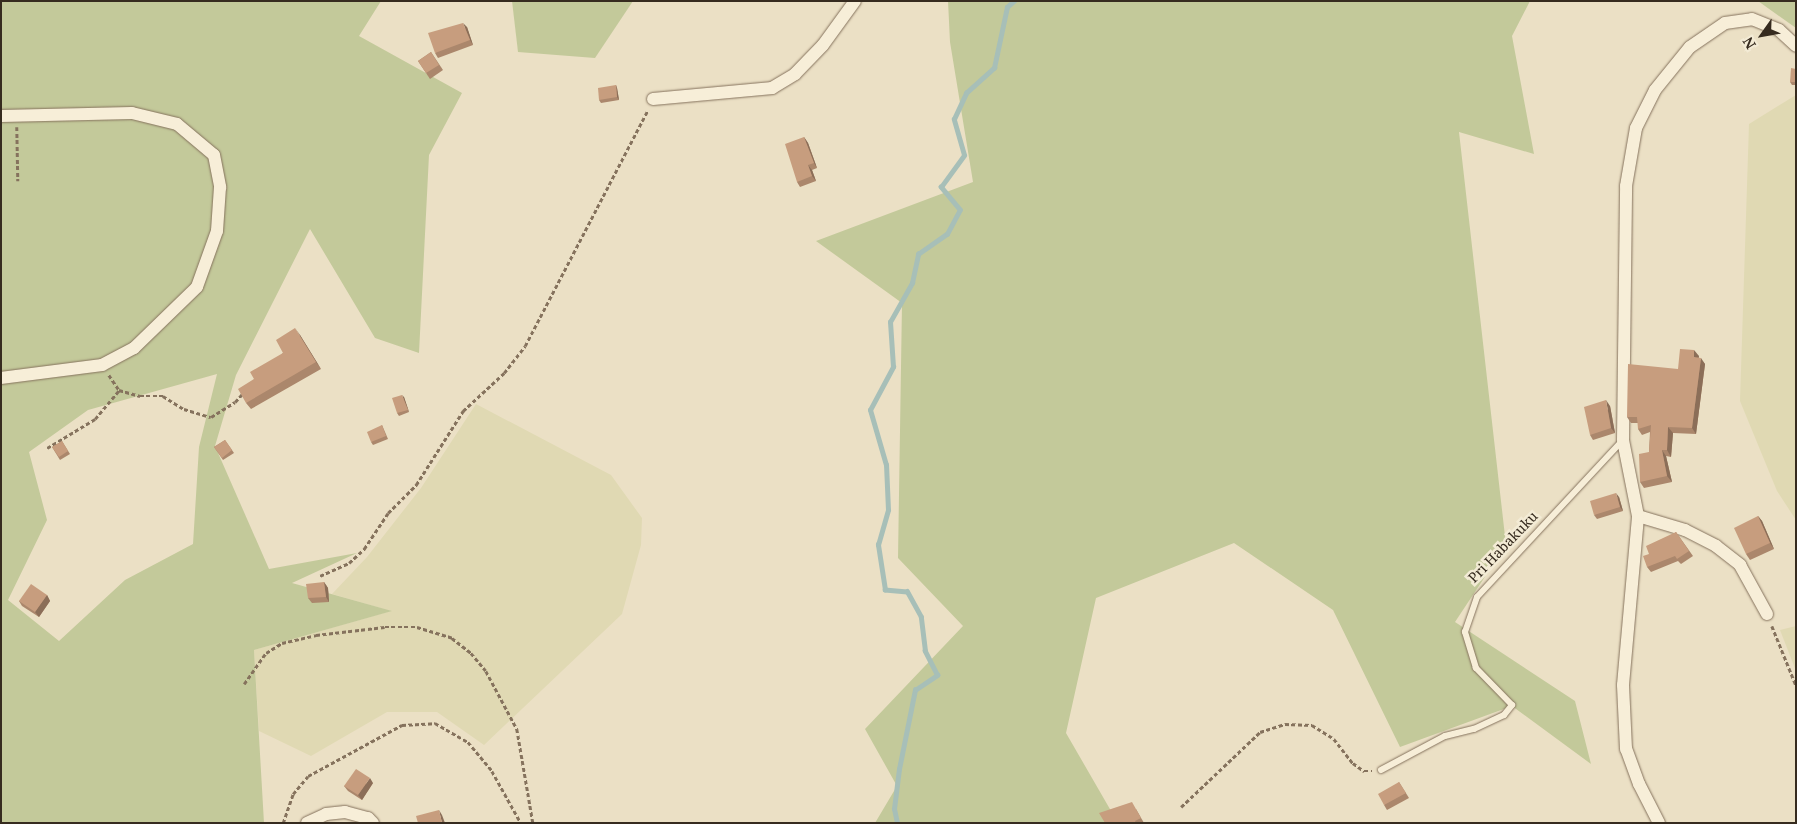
<!DOCTYPE html>
<html>
<head>
<meta charset="utf-8">
<style>
  body { margin:0 }
  #map { position:relative; width:1797px; height:824px; overflow:hidden; background:#ebe0c5; font-family:"Noto Serif",serif }
  div>[style] { position:absolute }
  [style*='--x'] { left:calc(var(--x)*1px); top:calc(var(--y)*1px); width:calc(var(--w)*1px); rotate:calc(var(--a)*1deg) }
  .farmland>* { inset:0; background:#e0d9b3 }
  .green>* { inset:0; background:#c3c99a }
  .stream>* { height:4.5px; margin:-2.25px; padding:0 2.25px; transform-origin:2.25px; border-radius:2.25px; background:#a7bfb8 }
  .path>* { height:2.5px; margin-top:-1.25px; transform-origin:0; background:repeating-linear-gradient(90deg,#85725d 0 4px,transparent 0 6.5px) }
  .roads { filter:drop-shadow(0 0 1px #85725d) drop-shadow(0 0 1px #85725d) }
  .lane>* { height:6px; margin:-3px; padding:0 3px; transform-origin:3px; border-radius:3px; background:#f7eed8 }
  .street>* { height:12px; margin:-6px; padding:0 6px; transform-origin:6px; border-radius:6px; background:#f7eed8 }
  .wall>* { inset:0; background:#ab876c }
  .shaded-wall>* { inset:0; background:#8b6e58 }
  .building>* { inset:0; background:#c79d7e }
  span { translate:-50% -50%; white-space:nowrap; text-align:center; line-height:1.15; -webkit-text-stroke:5px #f3ebd5; paint-order:stroke }
  .street-label { font-size:14px; color:#362b1f }
  .frame { position:absolute; inset:0; border:2px solid #362b1f; pointer-events:none }
  .north { position:absolute; left:1737px; top:10px; width:50px; height:50px; -webkit-text-stroke:4px #f3ebd5; paint-order:stroke; rotate:238deg; font-size:14px; font-weight:700; line-height:20px; text-align:center; color:#362b1f }
  .north::after { content:''; display:block; margin:auto; width:18px; height:22px; background:#362b1f; clip-path:polygon(50% 0,100% 100%,50% 72%,0 100%) }
</style>
</head>
<body>
<div id="map">
  <div class="farmland">
    <i style="clip-path:polygon(1796px 95px,1796px 520px,1777px 491px,1740px 401px,1749px 124px)"></i>
    <i style="clip-path:polygon(476px 404px,611px 475px,642px 518px,641px 545px,622px 614px,484px 745px,437px 712px,387px 712px,311px 756px,259px 731px,254px 650px,391px 611px,332px 594px,367px 557px,421px 488px)"></i>
    <i style="clip-path:polygon(1796px 626px,1796px 671px,1780px 630px)"></i>
  </div>
  <div class="green">
    <i style="clip-path:polygon(evenodd,1px 1px,381px 1px,359px 36px,462px 93px,429px 155px,419px 353px,375px 338px,310px 229px,236px 375px,215px 446px,269px 569px,357px 553px,292px 583px,392px 611px,254px 650px,264px 823px,1px 823px,1px 1px,217px 374px,199px 447px,193px 544px,125px 580px,59px 641px,8px 600px,47px 520px,29px 452px,88px 410px,217px 374px)"></i>
    <i style="clip-path:polygon(512px 1px,633px 1px,595px 58px,518px 52px)"></i>
    <i style="clip-path:polygon(948px 1px,1530px 1px,1512px 36px,1534px 154px,1459px 132px,1506px 545px,1455px 622px,1575px 701px,1591px 764px,1512px 706px,1400px 747px,1333px 610px,1234px 543px,1096px 598px,1066px 733px,1118px 823px,875px 823px,897px 786px,865px 729px,963px 626px,898px 558px,902px 303px,816px 241px,973px 182px,950px 42px)"></i>
    <i style="clip-path:polygon(1758px 1px,1796px 1px,1796px 28px)"></i>
  </div>
  <div class="stream">
    <i style="--x:897;--y:823;--w:14;--a:-102"></i>
    <i style="--x:894;--y:809;--w:40;--a:-82.9"></i>
    <i style="--x:899;--y:769;--w:81;--a:-78.6"></i>
    <i style="--x:915;--y:690;--w:27;--a:-34"></i>
    <i style="--x:937;--y:675;--w:27;--a:-117"></i>
    <i style="--x:925;--y:651;--w:34;--a:-97"></i>
    <i style="--x:921;--y:617;--w:29;--a:-119"></i>
    <i style="--x:907;--y:592;--w:22;--a:-175"></i>
    <i style="--x:885;--y:590;--w:46;--a:-98.8"></i>
    <i style="--x:878;--y:545;--w:36;--a:-74"></i>
    <i style="--x:888;--y:510;--w:45;--a:-92.5"></i>
    <i style="--x:886;--y:465;--w:57;--a:-106.2"></i>
    <i style="--x:870;--y:410;--w:49;--a:-61.9"></i>
    <i style="--x:893;--y:367;--w:45;--a:-93.8"></i>
    <i style="--x:890;--y:322;--w:45;--a:-60.6"></i>
    <i style="--x:912;--y:283;--w:30;--a:-78"></i>
    <i style="--x:918;--y:254;--w:35;--a:-35"></i>
    <i style="--x:947;--y:234;--w:27;--a:-62"></i>
    <i style="--x:960;--y:210;--w:30;--a:-130"></i>
    <i style="--x:941;--y:187;--w:39;--a:-54"></i>
    <i style="--x:964;--y:155;--w:37;--a:-106"></i>
    <i style="--x:954;--y:119;--w:29;--a:-65"></i>
    <i style="--x:966;--y:93;--w:38;--a:-42"></i>
    <i style="--x:994;--y:68;--w:62;--a:-78"></i>
    <i style="--x:1007;--y:7;--w:9;--a:-41"></i>
  </div>
  <div class="path">
    <i style="--x:17;--y:127;--w:54;--a:88.9"></i>
    <i style="--x:109;--y:375;--w:18;--a:56"></i>
    <i style="--x:119;--y:390;--w:22;--a:16"></i>
    <i style="--x:140;--y:396;--w:23;--a:0"></i>
    <i style="--x:163;--y:396;--w:25;--a:32"></i>
    <i style="--x:184;--y:409;--w:28;--a:17"></i>
    <i style="--x:211;--y:417;--w:28;--a:-32"></i>
    <i style="--x:235;--y:402;--w:12;--a:-48"></i>
    <i style="--x:47;--y:448;--w:56;--a:-31.1"></i>
    <i style="--x:95;--y:419;--w:38;--a:-50"></i>
    <i style="--x:320;--y:576;--w:32;--a:-24"></i>
    <i style="--x:349;--y:563;--w:21;--a:-43"></i>
    <i style="--x:364;--y:549;--w:43;--a:-56.3"></i>
    <i style="--x:388;--y:513;--w:40;--a:-45"></i>
    <i style="--x:416;--y:485;--w:88;--a:-57.6"></i>
    <i style="--x:463;--y:411;--w:56;--a:-42.8"></i>
    <i style="--x:504;--y:373;--w:34;--a:-52"></i>
    <i style="--x:525;--y:346;--w:266;--a:-62.5"></i>
    <i style="--x:1772;--y:626;--w:64;--a:67.9"></i>
    <i style="--x:244;--y:684;--w:38;--a:-55"></i>
    <i style="--x:266;--y:653;--w:19;--a:-32"></i>
    <i style="--x:282;--y:643;--w:35;--a:-13"></i>
    <i style="--x:316;--y:635;--w:69;--a:-6.6"></i>
    <i style="--x:385;--y:627;--w:32;--a:0"></i>
    <i style="--x:417;--y:627;--w:37;--a:17"></i>
    <i style="--x:452;--y:638;--w:24;--a:38"></i>
    <i style="--x:471;--y:653;--w:23;--a:50"></i>
    <i style="--x:486;--y:671;--w:66;--a:61.9"></i>
    <i style="--x:517;--y:729;--w:95;--a:80.3"></i>
    <i style="--x:1181;--y:807;--w:109;--a:-43.5"></i>
    <i style="--x:1260;--y:732;--w:26;--a:-18"></i>
    <i style="--x:1285;--y:724;--w:27;--a:2"></i>
    <i style="--x:1312;--y:725;--w:26;--a:32"></i>
    <i style="--x:1334;--y:739;--w:31;--a:52"></i>
    <i style="--x:1353;--y:763;--w:14;--a:36"></i>
    <i style="--x:1364;--y:771;--w:8;--a:0"></i>
    <i style="--x:283;--y:823;--w:31;--a:-71"></i>
    <i style="--x:293;--y:794;--w:23;--a:-50"></i>
    <i style="--x:308;--y:776;--w:107;--a:-28.5"></i>
    <i style="--x:402;--y:725;--w:33;--a:-3"></i>
    <i style="--x:435;--y:723;--w:38;--a:30"></i>
    <i style="--x:468;--y:742;--w:38;--a:50"></i>
    <i style="--x:492;--y:771;--w:60;--a:60.9"></i>
  </div>
  <div class="roads">
    <div class="lane">
      <i style="--x:1381;--y:770;--w:72;--a:-28"></i>
      <i style="--x:1445;--y:736;--w:30;--a:-14"></i>
      <i style="--x:1474;--y:729;--w:33;--a:-25"></i>
      <i style="--x:1504;--y:715;--w:13;--a:-51"></i>
      <i style="--x:1512;--y:705;--w:52;--a:-134.2"></i>
      <i style="--x:1476;--y:668;--w:38;--a:-107"></i>
      <i style="--x:1465;--y:632;--w:37;--a:-71"></i>
      <i style="--x:1477;--y:597;--w:213;--a:-47.1"></i>
    </div>
    <div class="street">
      <i style="--x:653;--y:99;--w:120;--a:-5.3"></i>
      <i style="--x:772;--y:88;--w:27;--a:-31"></i>
      <i style="--x:795;--y:74;--w:40;--a:-46"></i>
      <i style="--x:823;--y:45;--w:54;--a:-54"></i>
      <i style="--x:1;--y:116;--w:131;--a:-1.3"></i>
      <i style="--x:132;--y:113;--w:46;--a:13.7"></i>
      <i style="--x:177;--y:124;--w:48;--a:40"></i>
      <i style="--x:214;--y:155;--w:33;--a:79"></i>
      <i style="--x:220;--y:187;--w:44;--a:93.9"></i>
      <i style="--x:217;--y:231;--w:59;--a:109.7"></i>
      <i style="--x:197;--y:287;--w:88;--a:135.9"></i>
      <i style="--x:134;--y:348;--w:36;--a:152"></i>
      <i style="--x:102;--y:365;--w:102;--a:172.7"></i>
      <i style="--x:1638;--y:516;--w:49;--a:16.6"></i>
      <i style="--x:1685;--y:530;--w:35;--a:27"></i>
      <i style="--x:1716;--y:546;--w:31;--a:38"></i>
      <i style="--x:1740;--y:565;--w:56;--a:61.1"></i>
      <i style="--x:307;--y:823;--w:21;--a:-25"></i>
      <i style="--x:326;--y:814;--w:19;--a:-6"></i>
      <i style="--x:345;--y:812;--w:24;--a:15"></i>
      <i style="--x:368;--y:818;--w:7;--a:45"></i>
      <i style="--x:1659;--y:823;--w:44;--a:-117.1"></i>
      <i style="--x:1639;--y:784;--w:37;--a:-110"></i>
      <i style="--x:1626;--y:749;--w:64;--a:-92.7"></i>
      <i style="--x:1623;--y:685;--w:170;--a:-84.9"></i>
      <i style="--x:1638;--y:516;--w:77;--a:-101.2"></i>
      <i style="--x:1623;--y:440;--w:254;--a:-89.3"></i>
      <i style="--x:1626;--y:186;--w:59;--a:-80.2"></i>
      <i style="--x:1636;--y:128;--w:42;--a:-63.4"></i>
      <i style="--x:1655;--y:90;--w:55;--a:-50.9"></i>
      <i style="--x:1690;--y:47;--w:42;--a:-34.4"></i>
      <i style="--x:1725;--y:23;--w:27;--a:-8"></i>
      <i style="--x:1752;--y:19;--w:29;--a:22"></i>
      <i style="--x:1779;--y:30;--w:23;--a:43"></i>
    </div>
  </div>
  <div class="wall">
    <i style="clip-path:polygon(467px 27px,473px 45px,438px 58px,435px 53px)"></i>
    <i style="clip-path:polygon(431px 52px,443px 70px,430px 79px,418px 61px)"></i>
    <i style="clip-path:polygon(1796px 69px,1796px 85px,1792px 85px,1790px 82px)"></i>
    <i style="clip-path:polygon(616px 85px,617px 88px,619px 100px,601px 103px,599px 100px)"></i>
    <i style="clip-path:polygon(804px 137px,808px 143px,817px 168px,812px 170px,816px 181px,800px 187px,797px 182px)"></i>
    <i style="clip-path:polygon(300px 335px,321px 369px,251px 409px,246px 403px,254px 379px,283px 353px)"></i>
    <i style="clip-path:polygon(1699px 356px,1698px 357px,1705px 364px,1696px 434px,1673px 433px,1671px 457px,1666px 456px,1672px 482px,1644px 488px,1640px 482px,1649px 452px,1650px 432px,1642px 435px,1638px 429px,1638px 423px,1631px 423px,1627px 417px,1678px 369px)"></i>
    <i style="clip-path:polygon(404px 397px,409px 412px,399px 416px,397px 413px)"></i>
    <i style="clip-path:polygon(1610px 406px,1615px 433px,1593px 440px,1590px 435px)"></i>
    <i style="clip-path:polygon(382px 425px,388px 439px,373px 445px,371px 442px)"></i>
    <i style="clip-path:polygon(225px 440px,234px 453px,223px 460px,214px 447px)"></i>
    <i style="clip-path:polygon(62px 441px,70px 454px,60px 460px,52px 447px)"></i>
    <i style="clip-path:polygon(1619px 497px,1623px 511px,1597px 519px,1594px 515px)"></i>
    <i style="clip-path:polygon(1758px 516px,1762px 521px,1774px 549px,1750px 560px,1746px 554px)"></i>
    <i style="clip-path:polygon(1676px 532px,1693px 556px,1681px 564px,1678px 561px,1651px 572px,1647px 567px,1649px 554px)"></i>
    <i style="clip-path:polygon(324px 582px,328px 588px,329px 602px,312px 603px,308px 598px)"></i>
    <i style="clip-path:polygon(47px 595px,50px 601px,39px 617px,22px 606px,19px 601px)"></i>
    <i style="clip-path:polygon(1399px 782px,1409px 798px,1387px 810px,1384px 805px)"></i>
    <i style="clip-path:polygon(373px 783px,362px 800px,348px 791px,344px 786px)"></i>
    <i style="clip-path:polygon(1136px 809px,1144px 823px,1105px 823px)"></i>
  </div>
  <div class="shaded-wall">
    <i style="clip-path:polygon(463px 23px,467px 27px,473px 45px,470px 40px)"></i>
    <i style="clip-path:polygon(616px 85px,617px 88px,619px 100px,617px 97px)"></i>
    <i style="clip-path:polygon(804px 137px,808px 143px,817px 168px,814px 163px)"></i>
    <i style="clip-path:polygon(808px 165px,812px 170px,816px 181px,812px 176px)"></i>
    <i style="clip-path:polygon(295px 328px,300px 335px,321px 369px,316px 362px)"></i>
    <i style="clip-path:polygon(1694px 350px,1699px 356px,1698px 363px,1694px 357px)"></i>
    <i style="clip-path:polygon(1701px 358px,1705px 364px,1696px 434px,1692px 428px)"></i>
    <i style="clip-path:polygon(402px 395px,404px 397px,409px 412px,408px 410px)"></i>
    <i style="clip-path:polygon(1606px 400px,1610px 406px,1615px 433px,1611px 428px)"></i>
    <i style="clip-path:polygon(1668px 427px,1673px 433px,1671px 457px,1667px 450px)"></i>
    <i style="clip-path:polygon(1662px 450px,1666px 456px,1672px 482px,1667px 476px)"></i>
    <i style="clip-path:polygon(1616px 493px,1619px 497px,1623px 511px,1620px 507px)"></i>
    <i style="clip-path:polygon(1758px 516px,1762px 521px,1774px 549px,1770px 543px)"></i>
    <i style="clip-path:polygon(324px 582px,328px 588px,329px 602px,326px 597px)"></i>
    <i style="clip-path:polygon(47px 595px,50px 601px,39px 617px,35px 612px)"></i>
    <i style="clip-path:polygon(370px 778px,373px 783px,362px 800px,358px 795px)"></i>
    <i style="clip-path:polygon(439px 810px,442px 815px,445px 823px,442px 823px)"></i>
  </div>
  <div class="building">
    <i style="clip-path:polygon(463px 23px,470px 40px,435px 53px,428px 33px)"></i>
    <i style="clip-path:polygon(431px 52px,439px 65px,426px 73px,418px 61px)"></i>
    <i style="clip-path:polygon(1791px 68px,1796px 69px,1796px 82px,1790px 82px)"></i>
    <i style="clip-path:polygon(616px 85px,617px 97px,599px 100px,598px 88px)"></i>
    <i style="clip-path:polygon(804px 137px,814px 163px,808px 165px,812px 176px,797px 182px,785px 144px)"></i>
    <i style="clip-path:polygon(295px 328px,316px 362px,246px 403px,238px 389px,254px 379px,250px 372px,283px 353px,276px 340px)"></i>
    <i style="clip-path:polygon(1680px 349px,1694px 350px,1694px 357px,1701px 358px,1692px 428px,1668px 427px,1667px 450px,1662px 450px,1667px 476px,1640px 482px,1639px 454px,1649px 452px,1651px 425px,1638px 429px,1637px 417px,1627px 417px,1628px 364px,1678px 369px)"></i>
    <i style="clip-path:polygon(402px 395px,408px 410px,397px 413px,392px 398px)"></i>
    <i style="clip-path:polygon(1606px 400px,1611px 428px,1590px 435px,1584px 407px)"></i>
    <i style="clip-path:polygon(382px 425px,386px 436px,371px 442px,367px 432px)"></i>
    <i style="clip-path:polygon(225px 440px,232px 450px,222px 458px,214px 447px)"></i>
    <i style="clip-path:polygon(62px 441px,68px 451px,59px 457px,52px 447px)"></i>
    <i style="clip-path:polygon(1616px 493px,1620px 507px,1594px 515px,1590px 501px)"></i>
    <i style="clip-path:polygon(1758px 516px,1770px 543px,1746px 554px,1734px 528px)"></i>
    <i style="clip-path:polygon(1676px 532px,1689px 551px,1677px 559px,1675px 556px,1647px 567px,1643px 556px,1649px 554px,1646px 546px)"></i>
    <i style="clip-path:polygon(324px 582px,326px 597px,308px 598px,306px 584px)"></i>
    <i style="clip-path:polygon(31px 584px,47px 595px,35px 612px,19px 601px)"></i>
    <i style="clip-path:polygon(356px 769px,370px 778px,358px 795px,344px 786px)"></i>
    <i style="clip-path:polygon(1399px 782px,1406px 793px,1384px 805px,1378px 794px)"></i>
    <i style="clip-path:polygon(1132px 802px,1141px 818px,1135px 821px,1136px 823px,1105px 823px,1099px 813px)"></i>
    <i style="clip-path:polygon(439px 810px,442px 823px,418px 823px,416px 816px)"></i>
  </div>
  <div class="street-label">
    <span style="left:1503px;top:547px;rotate:-46deg">Pri Habakuku</span>
  </div>
  <div class="frame"></div>
  <div class="north">N</div>
</div>
</body>
</html>
